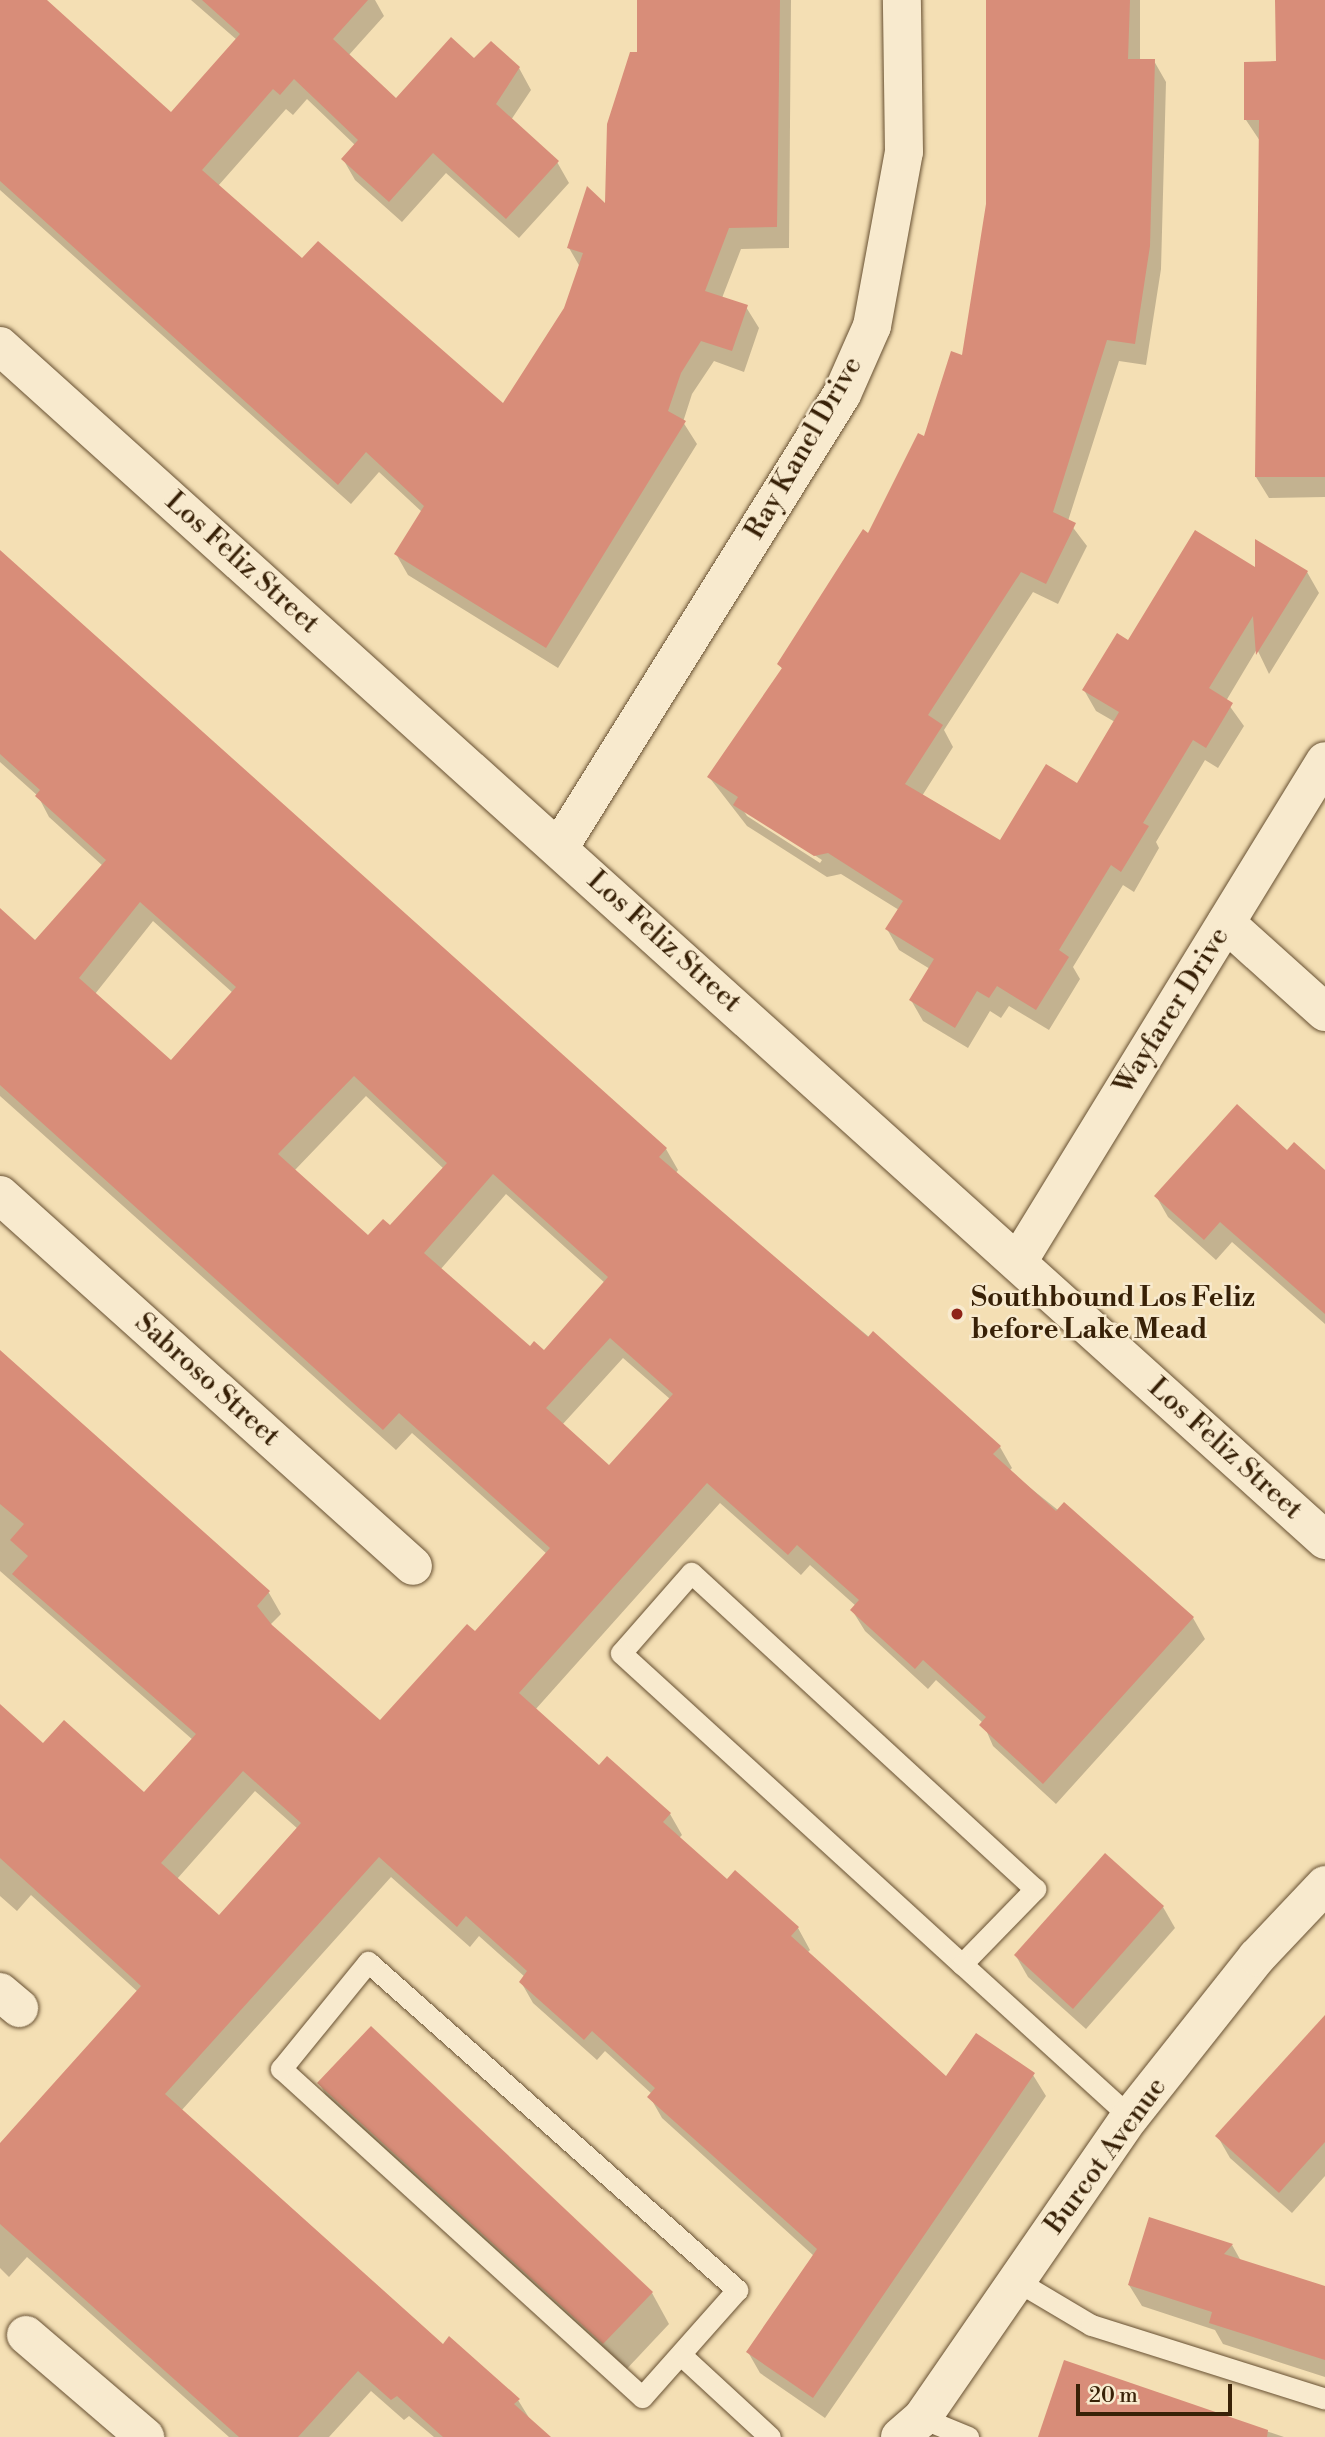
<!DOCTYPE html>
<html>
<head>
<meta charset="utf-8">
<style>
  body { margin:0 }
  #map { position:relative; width:1325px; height:2437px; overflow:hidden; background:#f4dfb4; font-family:"Libre Bodoni",serif }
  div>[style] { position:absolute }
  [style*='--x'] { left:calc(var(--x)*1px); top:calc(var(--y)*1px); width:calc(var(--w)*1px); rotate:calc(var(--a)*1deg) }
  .shadow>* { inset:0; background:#0003 }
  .building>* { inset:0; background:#d88d79 }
  .roads { filter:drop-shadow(0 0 2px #675032) drop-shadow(0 0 2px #675032) }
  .lane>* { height:21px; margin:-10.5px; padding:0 10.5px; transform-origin:10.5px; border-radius:10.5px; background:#f8eace }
  .street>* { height:38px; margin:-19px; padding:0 19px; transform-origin:19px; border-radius:19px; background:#f8eace }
  .secondary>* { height:38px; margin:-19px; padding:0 19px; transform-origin:19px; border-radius:19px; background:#f8eace }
  .dots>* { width:19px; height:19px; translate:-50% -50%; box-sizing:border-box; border:4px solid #f8eace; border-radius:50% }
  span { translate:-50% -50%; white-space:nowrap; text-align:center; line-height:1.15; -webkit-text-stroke:5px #f8eace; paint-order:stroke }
  .street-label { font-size:28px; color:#382107 }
  .poi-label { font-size:28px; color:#382107; font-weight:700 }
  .left { translate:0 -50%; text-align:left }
  .scale { position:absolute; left:1076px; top:2384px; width:156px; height:32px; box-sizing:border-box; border:4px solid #382107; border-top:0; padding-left:9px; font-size:21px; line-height:24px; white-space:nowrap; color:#382107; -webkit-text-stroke:5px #f8eace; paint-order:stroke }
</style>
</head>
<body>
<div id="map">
  <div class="shadow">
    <i style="clip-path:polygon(0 0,44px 0,172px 114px,237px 40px,191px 0,375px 0,384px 16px,348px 56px,396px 100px,474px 61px,519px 68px,531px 90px,511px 120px,557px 162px,569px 183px,519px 238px,446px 173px,402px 222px,355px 180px,343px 159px,355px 145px,307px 99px,293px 115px,286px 109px,218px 186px,302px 261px,504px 406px,566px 309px,580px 267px,569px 248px,607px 207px,639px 54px,638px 0,791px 0,789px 248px,741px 249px,722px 298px,746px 307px,759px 328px,744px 372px,714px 361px,692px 394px,683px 422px,697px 444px,558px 668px,408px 575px,396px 554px,422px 512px,379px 472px,351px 504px,0 190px)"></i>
    <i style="clip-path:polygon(evenodd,987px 0,1140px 0,1140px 61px,1154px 61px,1166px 82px,1161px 269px,1146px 365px,1119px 361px,1068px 521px,1087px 546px,1058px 604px,1033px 592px,944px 730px,953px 747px,922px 796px,1000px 842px,1078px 785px,1115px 722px,1096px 711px,1084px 690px,1129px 642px,1257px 570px,1307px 572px,1319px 593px,1269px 674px,1257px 649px,1226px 701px,1244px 726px,1218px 768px,1205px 760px,1156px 842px,1159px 848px,1134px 892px,1123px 885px,1073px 967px,1080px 979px,1049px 1030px,1009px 1006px,1001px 1018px,990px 1011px,968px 1048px,923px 1021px,911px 1000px,930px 969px,899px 950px,887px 929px,899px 910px,841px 874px,827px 877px,747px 826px,709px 777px,783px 670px,779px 664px,869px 535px,925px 438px,964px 357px,987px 204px,987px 0,742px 808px,822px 860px,820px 863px,747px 816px,742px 808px)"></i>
    <i style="clip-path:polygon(1277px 0,1325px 0,1325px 497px,1269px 498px,1256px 477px,1260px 141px,1246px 120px,1277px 63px)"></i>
    <i style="clip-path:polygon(evenodd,0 555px,666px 1149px,678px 1170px,675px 1174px,1000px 1447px,1012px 1468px,1009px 1471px,1193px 1618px,1205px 1639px,1056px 1804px,993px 1746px,983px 1723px,936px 1680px,928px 1689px,865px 1631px,852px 1610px,856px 1606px,810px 1565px,801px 1575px,720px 1503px,535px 1710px,600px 1767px,670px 1814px,682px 1835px,679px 1838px,727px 1882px,735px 1873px,798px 1928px,810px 1950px,807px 1953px,947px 2079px,1033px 2075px,1046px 2096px,825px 2418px,760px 2373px,748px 2352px,814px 2256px,662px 2118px,650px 2097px,652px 2094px,605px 2051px,597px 2060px,533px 2003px,521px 1982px,525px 1977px,479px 1936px,470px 1947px,391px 1877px,181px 2111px,443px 2346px,518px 2400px,531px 2421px,548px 2437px,434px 2437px,409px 2416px,404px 2420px,371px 2391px,329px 2437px,229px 2437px,27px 2257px,9px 2277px,0 2268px,0 2145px,138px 1992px,31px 1895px,17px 1911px,0 1896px,0 1707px,44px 1746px,144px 1795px,193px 1740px,0 1571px,0 1351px,269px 1593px,281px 1614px,270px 1625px,380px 1723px,475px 1633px,547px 1554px,412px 1433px,396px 1450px,0 1096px,0 910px,35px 942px,103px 866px,49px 817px,38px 796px,0 762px,0 555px,153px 921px,233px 993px,171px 1062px,95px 994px,153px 921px,0 555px,366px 1096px,444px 1169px,390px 1228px,369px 1237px,294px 1171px,366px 1096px,0 555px,506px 1194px,605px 1283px,544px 1352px,530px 1349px,440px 1270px,506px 1194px,0 555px,623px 1358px,670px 1399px,609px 1467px,562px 1425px,623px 1358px,0 555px,255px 1791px,298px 1829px,219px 1917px,177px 1879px,255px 1791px)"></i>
    <i style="clip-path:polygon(1287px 1152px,1325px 1172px,1325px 1324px,1232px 1242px,1216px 1260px,1168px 1217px,1156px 1196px)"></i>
    <i style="clip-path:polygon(1105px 1856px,1163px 1907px,1175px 1928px,1086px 2029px,1028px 1977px,1016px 1956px)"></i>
    <i style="clip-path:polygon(1325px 2017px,1325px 2176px,1292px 2213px,1230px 2158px,1218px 2137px)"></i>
    <i style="clip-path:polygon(319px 2083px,652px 2293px,669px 2324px,622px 2374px,337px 2114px)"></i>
    <i style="clip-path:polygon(1232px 2245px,1241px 2261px,1325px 2288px,1325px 2377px,1223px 2344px,1215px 2330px,1142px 2306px,1129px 2285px)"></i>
    <i style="clip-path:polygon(1065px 2363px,1284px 2437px,1040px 2437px)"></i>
  </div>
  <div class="building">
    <i style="clip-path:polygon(0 0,47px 0,171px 112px,240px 34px,202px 0,368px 0,333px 39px,396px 98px,451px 37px,474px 58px,491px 41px,520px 67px,496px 104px,559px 161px,506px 219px,433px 153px,389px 202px,341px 159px,358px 140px,294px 79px,280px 95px,273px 89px,202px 170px,302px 258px,318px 241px,503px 403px,564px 308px,583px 253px,567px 248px,587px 186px,605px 203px,607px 124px,630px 52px,637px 52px,637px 0,780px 0,777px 227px,729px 228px,705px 291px,748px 305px,732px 351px,701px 341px,681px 373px,668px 411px,686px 421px,546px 648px,394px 554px,424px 506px,366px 452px,338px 485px,0 181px)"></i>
    <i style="clip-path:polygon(986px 0,1130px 0,1128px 59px,1155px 59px,1150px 246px,1135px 344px,1107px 340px,1053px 512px,1076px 523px,1046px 584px,1021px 572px,928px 715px,943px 725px,905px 784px,1000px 840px,1046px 764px,1077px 783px,1119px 712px,1082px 690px,1117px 633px,1128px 640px,1195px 530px,1255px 567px,1255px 539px,1308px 571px,1256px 655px,1253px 616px,1209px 688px,1233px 703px,1206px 748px,1193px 740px,1143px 823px,1149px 826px,1121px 872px,1111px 865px,1059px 950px,1069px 957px,1036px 1010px,997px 986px,989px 998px,977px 991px,955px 1028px,909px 1000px,934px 959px,885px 929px,903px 901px,828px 853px,814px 856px,733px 805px,738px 797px,707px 777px,782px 668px,777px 664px,863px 529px,868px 533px,918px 433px,924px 436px,951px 351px,962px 355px,986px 204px)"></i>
    <i style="clip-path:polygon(1275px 0,1325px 0,1325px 477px,1255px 477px,1259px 120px,1244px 120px,1244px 62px,1276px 61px)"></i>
    <i style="clip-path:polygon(evenodd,0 550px,667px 1148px,659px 1157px,868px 1337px,873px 1331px,1001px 1446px,993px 1454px,1056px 1511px,1064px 1502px,1194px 1617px,1043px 1784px,979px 1725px,986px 1717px,923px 1660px,915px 1669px,850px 1610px,859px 1600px,797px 1545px,788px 1555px,707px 1483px,519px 1693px,599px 1765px,607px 1756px,671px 1813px,663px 1822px,727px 1879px,735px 1870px,799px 1927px,791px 1936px,946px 2076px,976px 2033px,1035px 2073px,813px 2398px,746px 2352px,817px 2249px,647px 2097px,655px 2088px,592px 2031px,584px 2040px,519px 1982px,527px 1971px,466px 1916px,457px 1927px,379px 1857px,165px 2094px,443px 2344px,449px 2336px,520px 2399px,514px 2404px,551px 2437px,443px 2437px,397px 2396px,391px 2400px,358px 2371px,298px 2437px,239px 2437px,0 2224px,0 2143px,141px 1986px,0 1858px,0 1704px,43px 1743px,64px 1720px,144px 1792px,196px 1734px,12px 1574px,28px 1556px,10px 1540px,24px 1524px,0 1504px,0 1350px,270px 1591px,257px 1606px,272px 1625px,380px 1720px,467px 1624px,475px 1631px,550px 1548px,399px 1413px,383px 1430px,0 1085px,0 908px,35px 940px,106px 860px,35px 796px,40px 790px,0 754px,0 550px,140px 902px,236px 987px,171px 1060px,79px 978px,140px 902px,0 550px,354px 1076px,447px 1163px,390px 1225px,383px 1219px,368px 1235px,278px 1154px,354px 1076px,0 550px,493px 1174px,608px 1277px,544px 1350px,534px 1341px,530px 1346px,424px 1253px,493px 1174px,0 550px,610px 1338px,673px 1394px,609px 1465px,546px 1408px,610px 1338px,0 550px,243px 1771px,301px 1823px,219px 1915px,161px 1863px,243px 1771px)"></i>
    <i style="clip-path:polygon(1237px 1104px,1287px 1150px,1294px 1142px,1325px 1170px,1325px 1314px,1220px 1222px,1204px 1240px,1154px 1196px)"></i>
    <i style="clip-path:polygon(1105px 1853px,1164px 1906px,1073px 2009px,1014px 1955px)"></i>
    <i style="clip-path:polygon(1325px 2015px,1325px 2142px,1279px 2193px,1215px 2136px)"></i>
    <i style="clip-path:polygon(371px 2026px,653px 2292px,603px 2344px,317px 2083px)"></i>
    <i style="clip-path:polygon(1149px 2217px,1233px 2244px,1224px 2254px,1325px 2286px,1325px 2360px,1209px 2323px,1212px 2312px,1128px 2285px)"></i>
    <i style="clip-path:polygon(1064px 2360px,1268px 2430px,1267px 2437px,1038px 2437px)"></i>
  </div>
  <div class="roads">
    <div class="lane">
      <i style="--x:368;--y:1962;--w:494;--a:41.6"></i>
      <i style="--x:737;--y:2290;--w:143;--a:131.6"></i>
      <i style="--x:642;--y:2397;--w:488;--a:-137.7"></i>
      <i style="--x:281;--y:2069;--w:138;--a:-50.9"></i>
      <i style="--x:962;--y:1964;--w:105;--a:-45.8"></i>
      <i style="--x:1035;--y:1889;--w:467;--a:-137.4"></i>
      <i style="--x:691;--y:1573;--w:106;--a:131.2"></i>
      <i style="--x:621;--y:1653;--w:462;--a:42.4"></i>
      <i style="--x:962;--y:1964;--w:227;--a:42.3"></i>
      <i style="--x:1017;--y:2281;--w:86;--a:30.7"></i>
      <i style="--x:1091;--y:2325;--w:245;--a:17.5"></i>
      <i style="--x:681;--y:2355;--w:121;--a:42.7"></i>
      <i style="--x:922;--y:2418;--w:50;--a:22.4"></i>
    </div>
    <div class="street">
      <i style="--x:559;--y:848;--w:535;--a:-58.06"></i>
      <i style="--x:842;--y:394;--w:74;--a:-66.2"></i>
      <i style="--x:872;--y:326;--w:177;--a:-79.6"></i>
      <i style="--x:904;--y:152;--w:152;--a:-90.8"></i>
      <i style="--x:1226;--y:923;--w:133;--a:42"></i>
      <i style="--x:0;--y:1195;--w:555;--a:41.93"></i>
      <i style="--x:1019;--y:1260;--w:585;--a:-58.48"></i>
      <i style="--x:0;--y:1992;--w:25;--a:40"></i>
      <i style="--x:26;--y:2335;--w:157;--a:40.6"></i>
      <i style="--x:900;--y:2437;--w:29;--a:-41"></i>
      <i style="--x:922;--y:2418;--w:366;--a:-55.4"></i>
      <i style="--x:1130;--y:2117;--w:204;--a:-51.6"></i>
      <i style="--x:1257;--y:1957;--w:99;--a:-46.6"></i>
    </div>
    <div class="secondary">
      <i style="--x:0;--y:346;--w:1784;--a:42.02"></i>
    </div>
  </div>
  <div class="dots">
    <i style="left:957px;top:1314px;background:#8f2418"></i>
  </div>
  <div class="street-label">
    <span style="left:804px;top:448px;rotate:-60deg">Ray Kanel Drive</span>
    <span style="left:242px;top:563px;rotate:42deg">Los Feliz Street</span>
    <span style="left:664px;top:942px;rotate:42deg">Los Feliz Street</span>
    <span style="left:1172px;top:1011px;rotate:-58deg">Wayfarer Drive</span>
    <span style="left:207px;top:1380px;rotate:42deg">Sabroso Street</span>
    <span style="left:1225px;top:1449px;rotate:42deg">Los Feliz Street</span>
    <span style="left:1106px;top:2156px;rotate:-54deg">Burcot Avenue</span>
  </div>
  <div class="poi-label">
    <span class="left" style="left:971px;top:1314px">Southbound Los Feliz<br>before Lake Mead</span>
  </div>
  <div class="scale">20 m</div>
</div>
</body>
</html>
